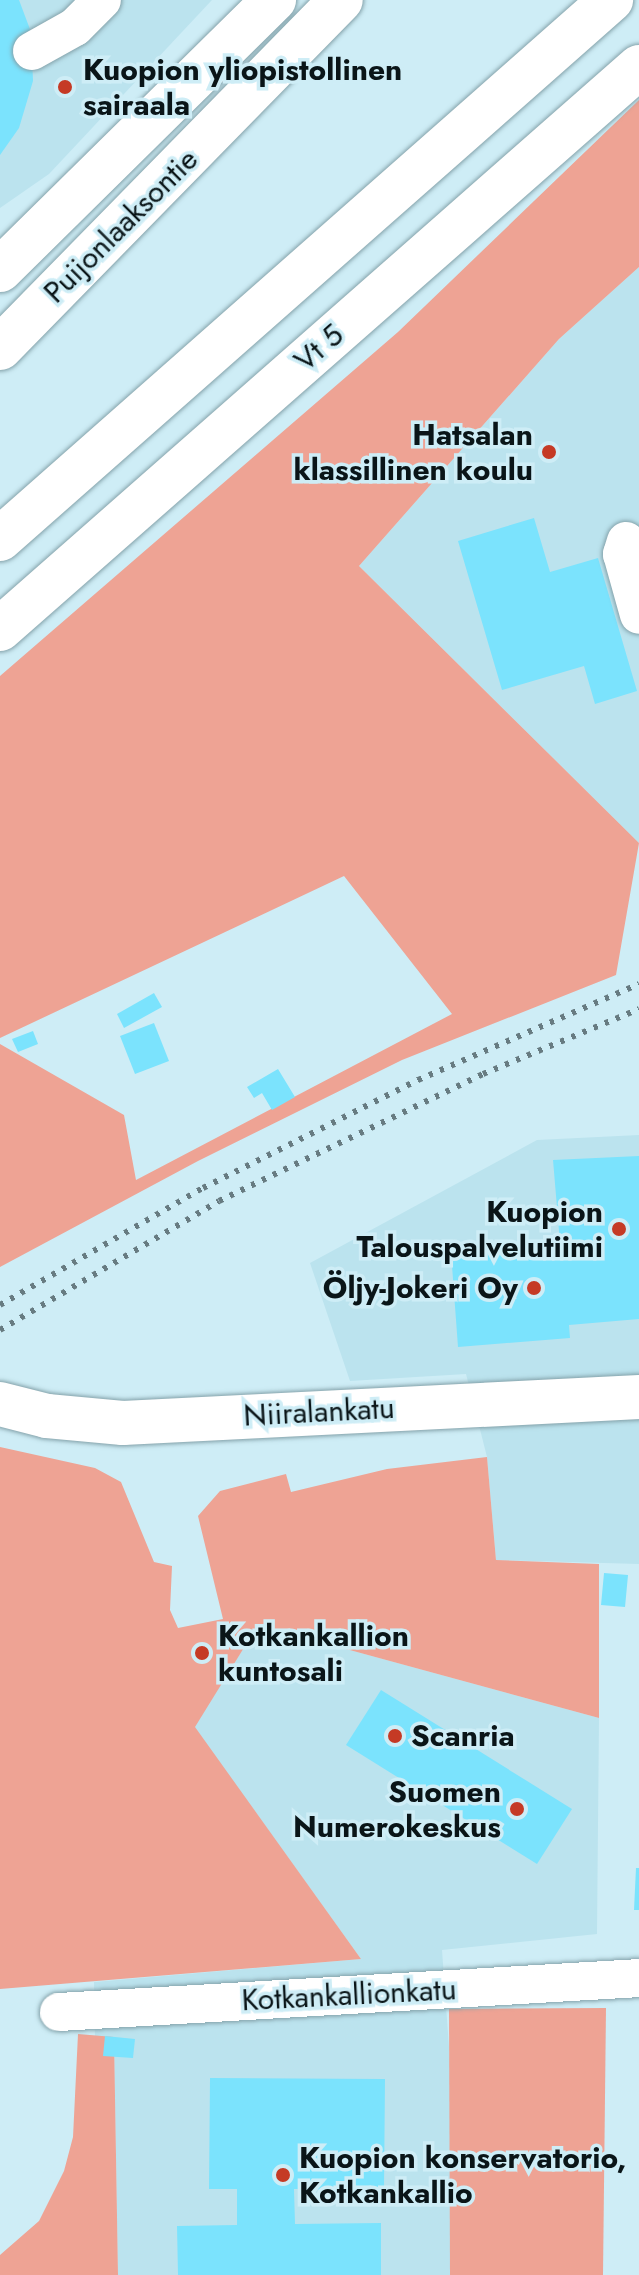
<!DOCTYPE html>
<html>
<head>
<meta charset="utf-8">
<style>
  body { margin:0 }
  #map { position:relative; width:639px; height:2275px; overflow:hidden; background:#ceedf6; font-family:Jost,sans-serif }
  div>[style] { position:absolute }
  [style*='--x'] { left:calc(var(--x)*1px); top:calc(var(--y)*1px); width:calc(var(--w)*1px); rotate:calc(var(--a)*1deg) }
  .built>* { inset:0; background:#bbe3ee }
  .green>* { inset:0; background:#eea394 }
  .building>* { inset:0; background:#7be3fd }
  .roads { filter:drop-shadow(0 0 2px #84a2aa) drop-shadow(0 0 2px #84a2aa) }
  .minor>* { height:38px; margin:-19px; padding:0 19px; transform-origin:19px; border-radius:19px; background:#fff }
  .major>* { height:44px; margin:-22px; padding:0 22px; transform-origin:22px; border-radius:22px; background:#fff }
  .highway>* { height:44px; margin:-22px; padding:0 22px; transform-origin:22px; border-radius:22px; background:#fff }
  .rail>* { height:6px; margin-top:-3px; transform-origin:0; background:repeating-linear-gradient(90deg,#677b81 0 4px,transparent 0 12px) }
  .dots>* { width:22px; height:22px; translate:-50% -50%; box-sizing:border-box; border:4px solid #ceedf6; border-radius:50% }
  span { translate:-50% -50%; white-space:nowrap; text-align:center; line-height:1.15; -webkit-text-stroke:7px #ceedf6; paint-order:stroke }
  .poi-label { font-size:30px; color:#0a1518; font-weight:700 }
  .left { translate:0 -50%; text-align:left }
  .right { translate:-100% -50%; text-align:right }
  .street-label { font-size:30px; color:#0a1518 }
</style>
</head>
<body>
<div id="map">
  <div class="built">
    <i style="clip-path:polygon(0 0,212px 0,49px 174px,0 208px)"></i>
    <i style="clip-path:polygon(639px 267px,639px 843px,359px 566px,559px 339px)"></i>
    <i style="clip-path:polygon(639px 1135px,639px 1564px,496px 1560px,487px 1457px,466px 1374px,350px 1381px,310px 1263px,537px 1140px)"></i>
    <i style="clip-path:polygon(258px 1625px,599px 1718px,597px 1934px,442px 1950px,451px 2075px,450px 2275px,118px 2275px,114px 2037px,95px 2038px,94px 1982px,361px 1959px,194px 1727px)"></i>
  </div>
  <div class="green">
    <i style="clip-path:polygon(639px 100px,639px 267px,559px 339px,359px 566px,639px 843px,616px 975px,402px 1060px,198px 1161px,0 1267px,0 1044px,124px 1115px,136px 1180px,452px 1014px,344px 876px,0 1038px,0 676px,398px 332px)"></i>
    <i style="clip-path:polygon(0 1447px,95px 1468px,121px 1482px,154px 1562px,172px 1566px,170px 1610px,178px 1628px,223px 1619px,198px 1516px,220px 1491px,286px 1474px,291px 1492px,387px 1469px,487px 1457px,496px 1560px,599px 1564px,599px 1718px,258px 1625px,195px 1727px,361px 1959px,0 1989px)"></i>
    <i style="clip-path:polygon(606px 2008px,603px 2275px,450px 2275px,449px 2009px)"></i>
    <i style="clip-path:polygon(78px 2034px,114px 2037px,118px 2275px,0 2275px,0 2255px,39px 2221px,64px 2171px,73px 2137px)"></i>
  </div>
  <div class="building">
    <i style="clip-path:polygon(0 0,19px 0,31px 32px,33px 81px,19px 128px,0 155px)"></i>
    <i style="clip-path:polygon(534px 518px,550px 572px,598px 558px,637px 691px,595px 704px,584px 666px,502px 690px,458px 541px)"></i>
    <i style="clip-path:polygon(154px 993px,162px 1007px,124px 1028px,117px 1014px)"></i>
    <i style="clip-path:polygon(154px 1023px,169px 1061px,135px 1074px,120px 1036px)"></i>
    <i style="clip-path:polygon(33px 1031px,38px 1044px,18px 1052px,12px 1039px)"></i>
    <i style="clip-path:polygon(278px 1069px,295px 1097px,272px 1110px,262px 1093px,254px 1098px,247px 1087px)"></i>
    <i style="clip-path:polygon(639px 1156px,639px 1319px,569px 1325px,570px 1338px,458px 1347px,451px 1252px,560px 1243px,553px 1160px)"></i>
    <i style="clip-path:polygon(604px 1573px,628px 1575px,625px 1607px,601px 1605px)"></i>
    <i style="clip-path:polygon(381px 1690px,572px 1809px,537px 1864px,346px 1745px)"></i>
    <i style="clip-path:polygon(636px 1868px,639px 1868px,639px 1910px,634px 1910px)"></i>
    <i style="clip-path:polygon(105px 2036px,135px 2039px,133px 2058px,103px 2056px)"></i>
    <i style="clip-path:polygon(210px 2078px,385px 2079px,384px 2190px,294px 2189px,295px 2224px,381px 2223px,381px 2275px,178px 2275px,177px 2226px,237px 2225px,237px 2189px,209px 2189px)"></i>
  </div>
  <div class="roads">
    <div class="minor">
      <i style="--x:32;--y:51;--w:49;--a:-29.2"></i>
      <i style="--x:75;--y:27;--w:38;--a:-45"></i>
      <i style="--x:626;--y:541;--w:14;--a:107"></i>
      <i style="--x:622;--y:554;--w:63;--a:74.4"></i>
      <i style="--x:59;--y:2012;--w:581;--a:-3.35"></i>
    </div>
    <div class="major">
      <i style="--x:0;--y:270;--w:385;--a:-44.6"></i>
      <i style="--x:0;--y:348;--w:487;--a:-45.6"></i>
      <i style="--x:0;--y:1404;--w:49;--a:14.3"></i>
      <i style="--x:47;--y:1416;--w:76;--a:5.3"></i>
      <i style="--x:123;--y:1423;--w:517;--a:-2.88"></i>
    </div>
    <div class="highway">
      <i style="--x:0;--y:539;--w:815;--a:-41.42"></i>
      <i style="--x:0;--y:629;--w:851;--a:-41.33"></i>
    </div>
  </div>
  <div class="rail">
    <i style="--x:0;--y:1305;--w:234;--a:-30"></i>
    <i style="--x:203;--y:1188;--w:241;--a:-26.7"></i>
    <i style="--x:418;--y:1080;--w:241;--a:-23.5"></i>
    <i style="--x:0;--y:1330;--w:254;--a:-30.5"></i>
    <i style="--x:219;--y:1201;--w:293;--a:-25.7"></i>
    <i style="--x:483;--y:1074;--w:169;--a:-22.6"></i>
  </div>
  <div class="dots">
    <i style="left:65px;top:87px;background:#c53a25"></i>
    <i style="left:549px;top:452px;background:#c53a25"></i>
    <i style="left:619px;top:1229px;background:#c53a25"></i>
    <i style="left:534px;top:1288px;background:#c53a25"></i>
    <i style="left:202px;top:1653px;background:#c53a25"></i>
    <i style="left:395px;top:1736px;background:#c53a25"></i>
    <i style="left:517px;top:1809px;background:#c53a25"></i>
    <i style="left:283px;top:2175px;background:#c53a25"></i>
  </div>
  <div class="poi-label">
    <span class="left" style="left:83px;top:87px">Kuopion yliopistollinen<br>sairaala</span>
    <span class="right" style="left:533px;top:452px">Hatsalan<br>klassillinen koulu</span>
    <span class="right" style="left:603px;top:1229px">Kuopion<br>Talouspalvelutiimi</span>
    <span class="right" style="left:518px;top:1288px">Öljy-Jokeri Oy</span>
    <span class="left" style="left:218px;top:1653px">Kotkankallion<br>kuntosali</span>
    <span class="left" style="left:411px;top:1736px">Scanria</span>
    <span class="right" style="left:501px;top:1809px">Suomen<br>Numerokeskus</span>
    <span class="left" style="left:299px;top:2175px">Kuopion konservatorio,<br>Kotkankallio</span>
  </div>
  <div class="street-label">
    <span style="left:121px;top:226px;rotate:-45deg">Puijonlaaksontie</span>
    <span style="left:319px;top:348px;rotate:-41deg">Vt 5</span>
    <span style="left:319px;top:1412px;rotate:-3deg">Niiralankatu</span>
    <span style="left:349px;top:1995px;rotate:-3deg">Kotkankallionkatu</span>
  </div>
</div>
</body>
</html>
